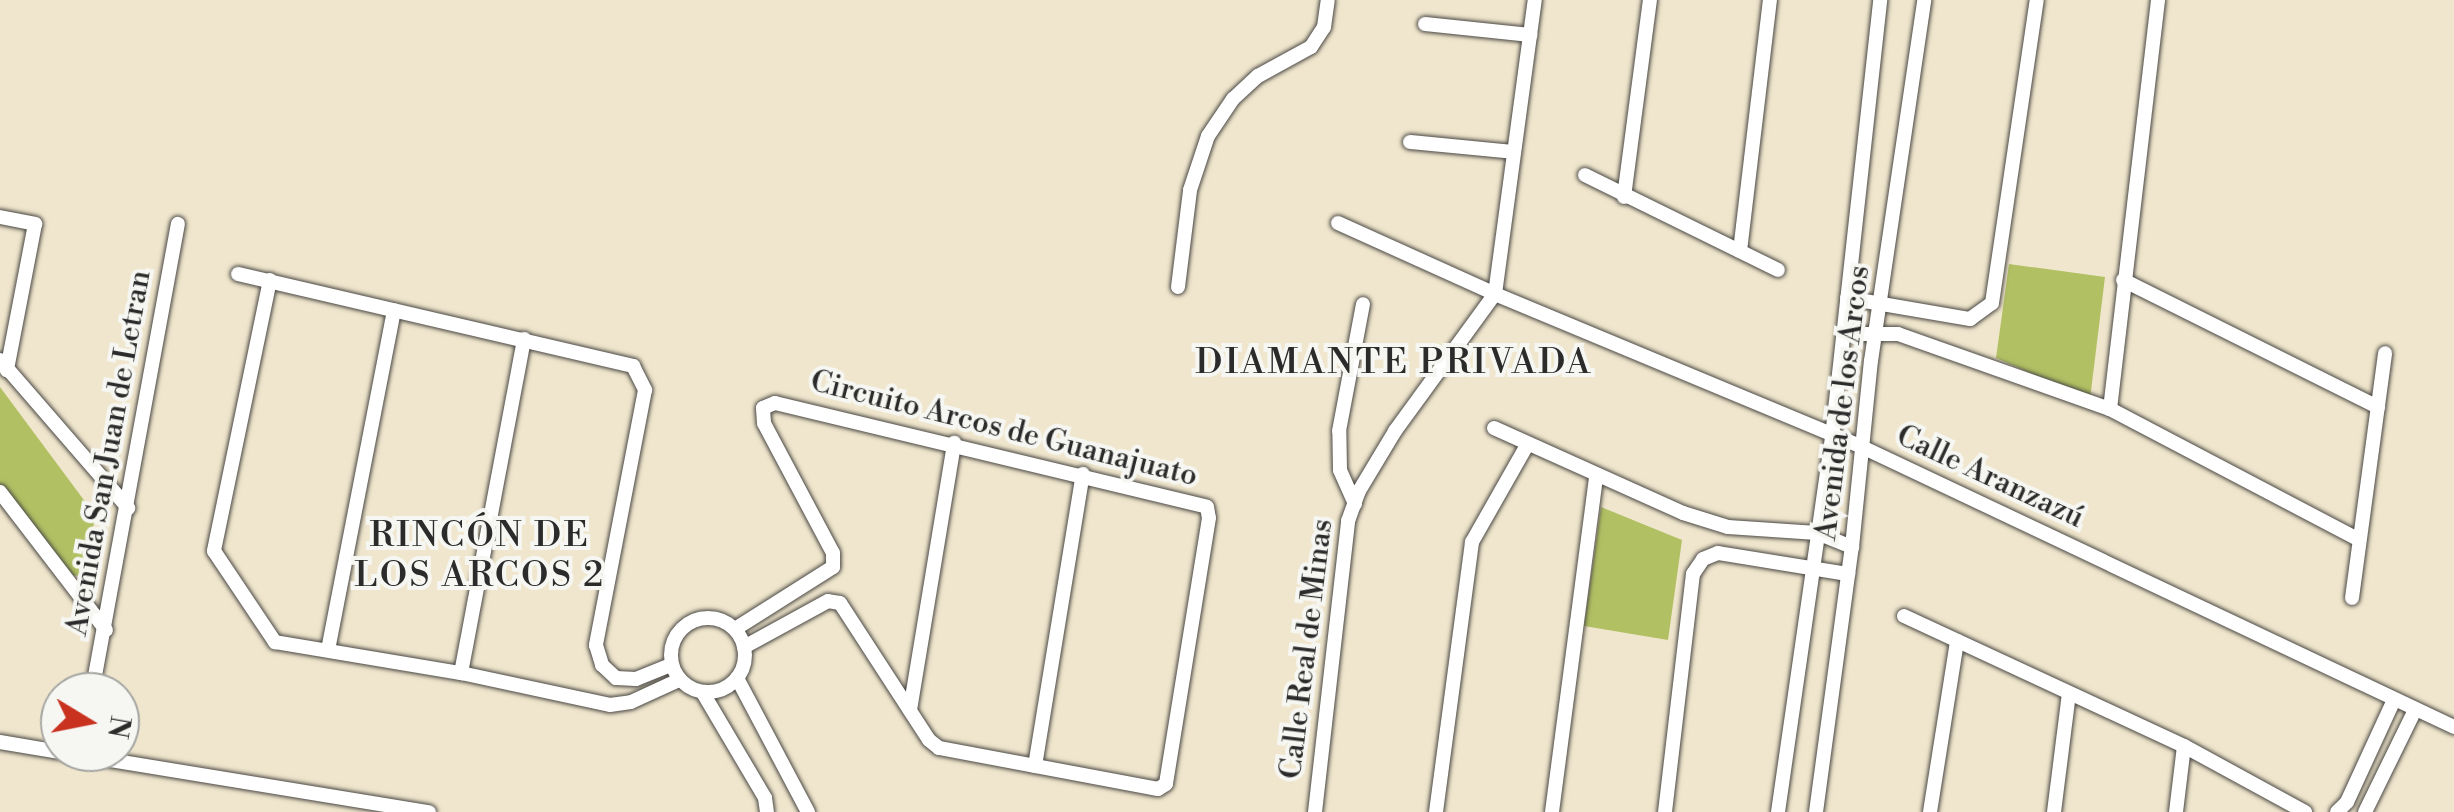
<!DOCTYPE html>
<html>
<head>
<meta charset="utf-8">
<style>
  body { margin:0 }
  #map { position:relative; width:2454px; height:812px; overflow:hidden; background:#f0e6cd; font-family:"Libre Bodoni",serif }
  div>[style] { position:absolute }
  [style*='--x'] { left:calc(var(--x)*1px); top:calc(var(--y)*1px); width:calc(var(--w)*1px); rotate:calc(var(--a)*1deg) }
  .green>* { inset:0; background:#b1c063 }
  .roads { filter:drop-shadow(0 0 2px #494743) drop-shadow(0 0 2px #494743) }
  .street>* { height:14px; margin:-7px; padding:0 7px; transform-origin:7px; border-radius:7px; background:#fff }
  .street>.ring { margin:-7px; padding:0; box-sizing:content-box; background:none; border:14px solid #fff; border-radius:50% }
  span { translate:-50% -50%; white-space:nowrap; text-align:center; line-height:1.15; -webkit-text-stroke:8px #f6f6f2; paint-order:stroke }
  .street-label { font-size:30px; color:#2b2b2b }
  .quarter-label { font-size:35px; color:#2b2b2b; letter-spacing:2.5px }
  .north { position:absolute; left:40px; top:672px; width:100px; height:100px; box-sizing:border-box; background:#f6f6f2; border:2px solid #a5a5a2; border-radius:50%; rotate:100deg; font-size:28px; font-weight:700; line-height:40px; text-align:center; color:#2b2b2b }
  .north::after { content:''; display:block; margin:auto; width:35px; height:45px; background:#c8321e; clip-path:polygon(50% 0,100% 100%,50% 72%,0 100%) }
</style>
</head>
<body>
<div id="map">
  <div class="green">
    <i style="clip-path:polygon(2009px 264px,2105px 277px,2090px 399px,1996px 358px)"></i>
    <i style="clip-path:polygon(0 387px,95px 515px,86px 576px,65px 575px,0 486px)"></i>
    <i style="clip-path:polygon(1601px 507px,1682px 540px,1668px 640px,1584px 626px)"></i>
  </div>
  <div class="roads">
    <div class="street">
      <i style="--x:1425;--y:24;--w:106;--a:6"></i>
      <i style="--x:1410;--y:142;--w:104;--a:5.5"></i>
      <i style="--x:1585;--y:175;--w:215;--a:26.2"></i>
      <i style="--x:1624;--y:197;--w:199;--a:-82.5"></i>
      <i style="--x:0;--y:217;--w:36;--a:11"></i>
      <i style="--x:35;--y:224;--w:149;--a:100.9"></i>
      <i style="--x:1338;--y:223;--w:172;--a:24.3"></i>
      <i style="--x:1495;--y:294;--w:398;--a:22.6"></i>
      <i style="--x:1862;--y:447;--w:655;--a:25.31"></i>
      <i style="--x:1740;--y:251;--w:253;--a:-83.2"></i>
      <i style="--x:238;--y:274;--w:406;--a:13.1"></i>
      <i style="--x:633;--y:366;--w:27;--a:63"></i>
      <i style="--x:645;--y:390;--w:260;--a:100.9"></i>
      <i style="--x:596;--y:645;--w:21;--a:73"></i>
      <i style="--x:602;--y:665;--w:19;--a:43"></i>
      <i style="--x:616;--y:678;--w:20;--a:3"></i>
      <i style="--x:636;--y:679;--w:38;--a:-22"></i>
      <i style="--x:270;--y:280;--w:277;--a:101.7"></i>
      <i style="--x:214;--y:551;--w:110;--a:56.2"></i>
      <i style="--x:275;--y:642;--w:189;--a:9.5"></i>
      <i style="--x:461;--y:673;--w:152;--a:12.1"></i>
      <i style="--x:610;--y:705;--w:21;--a:-8"></i>
      <i style="--x:631;--y:702;--w:53;--a:-24.6"></i>
      <i style="--x:2123;--y:280;--w:285;--a:26.5"></i>
      <i style="--x:1178;--y:287;--w:98;--a:-82.9"></i>
      <i style="--x:1190;--y:190;--w:57;--a:-71.6"></i>
      <i style="--x:1208;--y:136;--w:45;--a:-56"></i>
      <i style="--x:1233;--y:99;--w:34;--a:-43"></i>
      <i style="--x:1258;--y:76;--w:60;--a:-28.7"></i>
      <i style="--x:1311;--y:47;--w:24;--a:-57"></i>
      <i style="--x:1324;--y:27;--w:27;--a:-82"></i>
      <i style="--x:1847;--y:298;--w:125;--a:9.7"></i>
      <i style="--x:1970;--y:319;--w:27;--a:-36"></i>
      <i style="--x:1992;--y:303;--w:306;--a:-81.6"></i>
      <i style="--x:1844;--y:334;--w:54;--a:0"></i>
      <i style="--x:1898;--y:334;--w:225;--a:19.5"></i>
      <i style="--x:2110;--y:409;--w:281;--a:27.7"></i>
      <i style="--x:0;--y:360;--w:196;--a:49.1"></i>
      <i style="--x:2110;--y:409;--w:412;--a:-83.3"></i>
      <i style="--x:1494;--y:428;--w:207;--a:24.2"></i>
      <i style="--x:1683;--y:513;--w:47;--a:17.3"></i>
      <i style="--x:1728;--y:527;--w:89;--a:3.9"></i>
      <i style="--x:1817;--y:533;--w:38;--a:22"></i>
      <i style="--x:0;--y:492;--w:174;--a:52.5"></i>
      <i style="--x:1355;--y:504;--w:37;--a:-114"></i>
      <i style="--x:1340;--y:470;--w:39;--a:-91"></i>
      <i style="--x:1339;--y:431;--w:129;--a:-79.3"></i>
      <i style="--x:2352;--y:598;--w:247;--a:-82.3"></i>
      <i style="--x:1904;--y:616;--w:309;--a:24.9"></i>
      <i style="--x:2184;--y:746;--w:138;--a:28.6"></i>
      <i class="ring" style="left:671px;top:618px;width:60px;height:60px"></i>
      <i style="--x:735;--y:629;--w:116;--a:-32.3"></i>
      <i style="--x:833;--y:567;--w:14;--a:-90"></i>
      <i style="--x:833;--y:553;--w:147;--a:-118"></i>
      <i style="--x:764;--y:423;--w:15;--a:-94"></i>
      <i style="--x:763;--y:408;--w:13;--a:-23"></i>
      <i style="--x:775;--y:403;--w:444;--a:13.5"></i>
      <i style="--x:1207;--y:507;--w:11;--a:80"></i>
      <i style="--x:1209;--y:518;--w:269;--a:99.2"></i>
      <i style="--x:1166;--y:784;--w:9;--a:148"></i>
      <i style="--x:1158;--y:789;--w:223;--a:-169.4"></i>
      <i style="--x:939;--y:748;--w:13;--a:-141"></i>
      <i style="--x:929;--y:740;--w:163;--a:-123"></i>
      <i style="--x:840;--y:603;--w:12;--a:-171"></i>
      <i style="--x:828;--y:601;--w:96;--a:151.3"></i>
      <i style="--x:328;--y:650;--w:346;--a:-79"></i>
      <i style="--x:461;--y:673;--w:340;--a:-79.3"></i>
      <i style="--x:737;--y:678;--w:152;--a:62.1"></i>
      <i style="--x:92;--y:692;--w:476;--a:-79.6"></i>
      <i style="--x:703;--y:693;--w:122;--a:59.4"></i>
      <i style="--x:765;--y:798;--w:14;--a:82"></i>
      <i style="--x:910;--y:710;--w:271;--a:-80.6"></i>
      <i style="--x:0;--y:742;--w:61;--a:9.5"></i>
      <i style="--x:61;--y:752;--w:373;--a:9.3"></i>
      <i style="--x:1035;--y:766;--w:296;--a:-80.7"></i>
      <i style="--x:1315;--y:812;--w:293;--a:-83.5"></i>
      <i style="--x:1348;--y:521;--w:32;--a:-70"></i>
      <i style="--x:1359;--y:491;--w:70;--a:-59"></i>
      <i style="--x:1395;--y:431;--w:170;--a:-53.9"></i>
      <i style="--x:1495;--y:294;--w:297;--a:-82.3"></i>
      <i style="--x:1436;--y:812;--w:272;--a:-82.4"></i>
      <i style="--x:1472;--y:542;--w:112;--a:-60.4"></i>
      <i style="--x:1552;--y:812;--w:338;--a:-82.5"></i>
      <i style="--x:1665;--y:812;--w:240;--a:-83.3"></i>
      <i style="--x:1693;--y:574;--w:18;--a:-56"></i>
      <i style="--x:1703;--y:559;--w:16;--a:-22"></i>
      <i style="--x:1718;--y:553;--w:132;--a:9.2"></i>
      <i style="--x:1778;--y:812;--w:379;--a:-81.8"></i>
      <i style="--x:1832;--y:437;--w:440;--a:-83.7"></i>
      <i style="--x:1816;--y:812;--w:267;--a:-82.3"></i>
      <i style="--x:1852;--y:547;--w:187;--a:-84.2"></i>
      <i style="--x:1871;--y:361;--w:365;--a:-81.6"></i>
      <i style="--x:1930;--y:812;--w:173;--a:-81"></i>
      <i style="--x:2054;--y:812;--w:119;--a:-82.8"></i>
      <i style="--x:2176;--y:812;--w:66;--a:-83.1"></i>
      <i style="--x:2337;--y:812;--w:14;--a:-45"></i>
      <i style="--x:2347;--y:802;--w:112;--a:-65.3"></i>
      <i style="--x:2365;--y:812;--w:114;--a:-63.9"></i>
    </div>
  </div>
  <div class="street-label">
    <span style="left:1843px;top:403px;rotate:-83deg">Avenida de los Arcos</span>
    <span style="left:1004px;top:429px;rotate:14deg">Circuito Arcos de Guanajuato</span>
    <span style="left:109px;top:453px;rotate:-80deg">Avenida San Juan de Letran</span>
    <span style="left:1990px;top:477px;rotate:25deg">Calle Aranzazú</span>
    <span style="left:1307px;top:649px;rotate:-83deg">Calle Real de Minas</span>
  </div>
  <div class="quarter-label">
    <span style="left:1394px;top:363px">DIAMANTE PRIVADA</span>
    <span style="left:480px;top:556px">RINCÓN DE<br>LOS ARCOS 2</span>
  </div>
  <div class="north">N</div>
</div>
</body>
</html>
